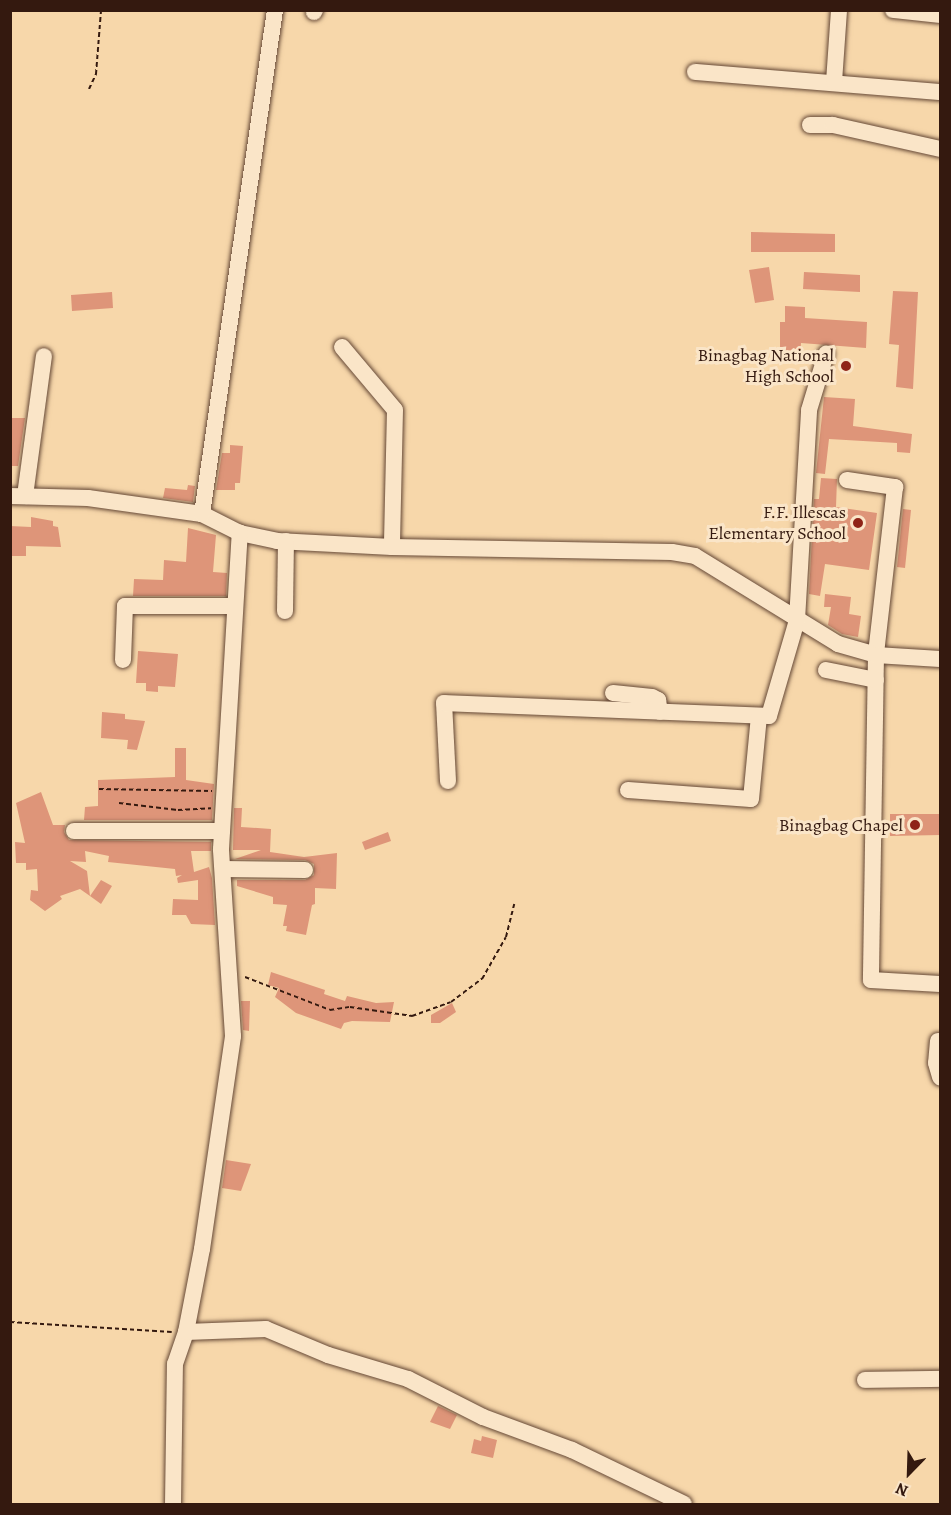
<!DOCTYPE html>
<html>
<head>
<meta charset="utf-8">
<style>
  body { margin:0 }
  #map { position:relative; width:951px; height:1515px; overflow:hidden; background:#f7d7aa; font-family:Alegreya,serif }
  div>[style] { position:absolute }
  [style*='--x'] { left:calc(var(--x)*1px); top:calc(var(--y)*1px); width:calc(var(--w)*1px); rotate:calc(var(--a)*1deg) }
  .building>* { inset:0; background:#de9579 }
  .path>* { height:2px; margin-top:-1px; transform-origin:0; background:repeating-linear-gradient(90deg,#34190f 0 4.5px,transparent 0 7.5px) }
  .roads { filter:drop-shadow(0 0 2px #654836) drop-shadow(0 0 2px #654836) }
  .minor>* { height:16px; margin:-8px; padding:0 8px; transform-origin:8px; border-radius:8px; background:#fae5c8 }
  .dots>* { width:16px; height:16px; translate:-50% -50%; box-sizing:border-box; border:3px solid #fae5c8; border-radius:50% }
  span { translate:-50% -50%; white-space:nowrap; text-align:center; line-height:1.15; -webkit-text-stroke:6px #fae5c8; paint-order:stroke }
  .poi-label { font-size:18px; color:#34190f }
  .right { translate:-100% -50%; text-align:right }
  .frame { position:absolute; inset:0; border:12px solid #34190f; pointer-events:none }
  .north { position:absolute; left:879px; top:1443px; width:60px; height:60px; -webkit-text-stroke:4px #fae5c8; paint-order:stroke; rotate:203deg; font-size:16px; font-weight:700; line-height:24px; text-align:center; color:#34190f }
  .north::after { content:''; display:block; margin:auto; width:21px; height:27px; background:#34190f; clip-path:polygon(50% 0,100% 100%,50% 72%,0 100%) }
</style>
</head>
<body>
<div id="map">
  <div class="building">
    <i style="clip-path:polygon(751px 232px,835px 234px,835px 252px,751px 252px)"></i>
    <i style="clip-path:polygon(769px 267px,774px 300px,755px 303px,749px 270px)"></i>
    <i style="clip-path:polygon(804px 272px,860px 275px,860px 292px,803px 289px)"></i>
    <i style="clip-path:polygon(893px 291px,918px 292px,913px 389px,896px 387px,899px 345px,889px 344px)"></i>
    <i style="clip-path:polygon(112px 292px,113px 308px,72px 311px,71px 295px)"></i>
    <i style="clip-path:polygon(785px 306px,805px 307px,805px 318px,867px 322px,866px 348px,801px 343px,800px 356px,780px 355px,780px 322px,785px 322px)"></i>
    <i style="clip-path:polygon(824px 397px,855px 399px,853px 426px,912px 434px,910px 453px,897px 452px,897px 443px,829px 439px,825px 474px,816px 473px)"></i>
    <i style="clip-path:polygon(10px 418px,25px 418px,18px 466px,10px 466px)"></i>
    <i style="clip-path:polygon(230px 445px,243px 446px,240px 483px,235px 483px,235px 490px,216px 490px,222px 453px,230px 453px)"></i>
    <i style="clip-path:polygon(821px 478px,837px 479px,836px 507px,877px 513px,869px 570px,825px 564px,820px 596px,809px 594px,814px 499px,819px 499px)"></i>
    <i style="clip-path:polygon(188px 485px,195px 486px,193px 502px,163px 498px,165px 488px,187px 490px)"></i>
    <i style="clip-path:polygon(903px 509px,911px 510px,905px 568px,897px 567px)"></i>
    <i style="clip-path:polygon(31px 517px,53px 521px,53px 526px,58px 527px,61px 547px,26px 546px,26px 556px,10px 556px,10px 526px,31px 527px)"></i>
    <i style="clip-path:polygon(188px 528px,216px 535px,213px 572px,227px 573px,226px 596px,133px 596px,134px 579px,163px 580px,164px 560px,186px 562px)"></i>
    <i style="clip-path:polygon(825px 594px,851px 597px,849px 614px,861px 616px,858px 637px,842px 634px,828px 625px,831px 607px,824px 607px)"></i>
    <i style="clip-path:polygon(138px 651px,178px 654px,175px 687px,158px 686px,158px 692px,146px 691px,146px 683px,136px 683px)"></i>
    <i style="clip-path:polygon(102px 712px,125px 714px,125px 719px,145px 721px,137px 750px,127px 749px,128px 740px,101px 738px)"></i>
    <i style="clip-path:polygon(175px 748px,186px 748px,186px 780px,214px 784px,212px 820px,84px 820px,85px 807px,98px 806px,98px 780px,175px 777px)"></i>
    <i style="clip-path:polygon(41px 792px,53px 825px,65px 825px,64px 832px,69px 840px,211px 842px,211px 851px,191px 851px,194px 872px,209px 867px,212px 878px,215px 925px,191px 924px,186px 915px,172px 915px,173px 899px,198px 900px,198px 880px,178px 883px,177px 878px,182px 875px,176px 876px,175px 869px,108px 862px,109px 856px,85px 851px,86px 862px,70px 861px,87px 871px,90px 896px,80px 889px,60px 896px,62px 899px,45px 911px,30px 900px,31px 890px,38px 891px,37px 869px,26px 870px,26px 863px,16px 863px,15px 842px,25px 843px,16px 803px)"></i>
    <i style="clip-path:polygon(234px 808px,242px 808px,241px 827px,271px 829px,270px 852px,304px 857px,337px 853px,336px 889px,315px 888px,315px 904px,312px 905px,306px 935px,286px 931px,287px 926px,283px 926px,287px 905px,273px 904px,273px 897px,237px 886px,237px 880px,305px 880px,314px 875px,314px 864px,305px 860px,235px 859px,261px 850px,233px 850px)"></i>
    <i style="clip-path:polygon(890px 814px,939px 814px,940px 835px,890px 836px)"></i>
    <i style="clip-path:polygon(388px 832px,391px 841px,365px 850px,362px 842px)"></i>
    <i style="clip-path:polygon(101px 880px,112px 886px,101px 904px,90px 896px)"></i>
    <i style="clip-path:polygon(271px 972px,325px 990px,324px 994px,345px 1001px,347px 996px,376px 1003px,394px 1002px,390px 1022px,352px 1021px,344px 1023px,341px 1029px,296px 1013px,275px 997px,279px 988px,268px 985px)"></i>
    <i style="clip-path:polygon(241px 1001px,250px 1001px,249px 1031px,243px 1030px)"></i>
    <i style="clip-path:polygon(452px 1003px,456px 1012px,440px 1023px,431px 1023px,431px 1015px)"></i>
    <i style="clip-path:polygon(226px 1160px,251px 1164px,241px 1191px,222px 1188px)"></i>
    <i style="clip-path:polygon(438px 1406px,457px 1415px,450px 1429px,430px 1422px)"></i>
    <i style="clip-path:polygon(482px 1436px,497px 1440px,493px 1458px,471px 1453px,474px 1439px,481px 1441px)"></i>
  </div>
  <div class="path">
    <i style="--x:89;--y:89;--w:17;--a:-65"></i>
    <i style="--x:96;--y:74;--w:64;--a:-85.5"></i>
    <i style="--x:99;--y:789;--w:113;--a:1"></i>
    <i style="--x:119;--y:803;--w:59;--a:6.8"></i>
    <i style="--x:178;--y:810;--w:33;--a:-3"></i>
    <i style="--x:245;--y:977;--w:91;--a:21.2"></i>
    <i style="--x:330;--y:1010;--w:20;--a:-9"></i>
    <i style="--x:350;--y:1007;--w:63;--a:8.3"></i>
    <i style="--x:412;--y:1016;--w:41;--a:-19.7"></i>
    <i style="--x:451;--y:1002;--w:39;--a:-37"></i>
    <i style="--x:482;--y:979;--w:48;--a:-60.3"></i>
    <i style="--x:506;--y:937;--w:34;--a:-76"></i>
    <i style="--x:10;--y:1322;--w:162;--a:3.5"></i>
  </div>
  <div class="roads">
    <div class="minor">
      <i style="--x:893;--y:10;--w:47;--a:6.1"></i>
      <i style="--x:314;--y:12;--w:2;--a:-63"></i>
      <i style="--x:695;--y:72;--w:246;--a:4.7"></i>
      <i style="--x:834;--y:82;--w:72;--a:-86"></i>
      <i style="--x:810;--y:125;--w:23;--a:0"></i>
      <i style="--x:833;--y:125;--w:110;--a:12.6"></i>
      <i style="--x:342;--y:347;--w:82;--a:49.9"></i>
      <i style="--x:395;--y:410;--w:137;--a:91.3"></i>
      <i style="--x:847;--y:480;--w:49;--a:8.3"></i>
      <i style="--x:895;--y:487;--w:169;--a:96.5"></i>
      <i style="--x:876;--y:655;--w:325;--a:90.9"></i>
      <i style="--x:871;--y:980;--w:69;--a:3.3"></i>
      <i style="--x:10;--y:496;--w:78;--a:1.5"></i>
      <i style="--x:88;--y:498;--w:115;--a:8"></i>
      <i style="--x:202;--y:514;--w:42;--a:26.6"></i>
      <i style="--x:240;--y:533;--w:38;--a:12"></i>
      <i style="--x:277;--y:541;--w:115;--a:3"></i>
      <i style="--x:392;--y:547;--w:280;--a:1"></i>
      <i style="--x:672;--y:552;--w:23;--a:10"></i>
      <i style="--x:695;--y:556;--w:168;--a:31.6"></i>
      <i style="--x:838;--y:644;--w:40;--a:16"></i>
      <i style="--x:876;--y:655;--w:64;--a:3.6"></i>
      <i style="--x:25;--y:496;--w:141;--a:-82.3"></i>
      <i style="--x:202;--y:514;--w:509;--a:-81.76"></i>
      <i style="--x:285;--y:611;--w:70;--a:-89.2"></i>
      <i style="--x:123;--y:660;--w:54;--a:-87.9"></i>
      <i style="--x:125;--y:606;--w:109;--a:0"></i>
      <i style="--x:826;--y:670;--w:51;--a:11.3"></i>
      <i style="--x:613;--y:693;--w:39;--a:6"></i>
      <i style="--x:652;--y:697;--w:7;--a:27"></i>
      <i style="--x:658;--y:700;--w:12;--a:81"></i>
      <i style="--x:448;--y:781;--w:78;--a:-92.9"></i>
      <i style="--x:444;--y:703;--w:325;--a:2.3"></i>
      <i style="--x:769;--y:716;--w:100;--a:-73.7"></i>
      <i style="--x:797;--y:620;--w:210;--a:-86.7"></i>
      <i style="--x:809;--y:410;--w:59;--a:-73.1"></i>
      <i style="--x:628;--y:790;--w:123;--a:4.2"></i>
      <i style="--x:751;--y:799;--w:83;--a:-84.5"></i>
      <i style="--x:74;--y:831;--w:148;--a:0"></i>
      <i style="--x:223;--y:869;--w:82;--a:0.7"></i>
      <i style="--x:938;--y:1041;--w:22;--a:95"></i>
      <i style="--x:936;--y:1063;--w:15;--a:74"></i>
      <i style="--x:186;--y:1332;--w:80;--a:-2.1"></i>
      <i style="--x:266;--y:1329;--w:67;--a:22.8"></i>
      <i style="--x:328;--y:1355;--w:84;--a:16.7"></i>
      <i style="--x:408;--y:1379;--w:84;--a:26.9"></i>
      <i style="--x:483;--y:1417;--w:95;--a:20.3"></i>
      <i style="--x:572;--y:1450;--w:124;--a:25.7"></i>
      <i style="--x:865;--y:1380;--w:75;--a:-0.8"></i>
      <i style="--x:173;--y:1504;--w:140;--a:-89.2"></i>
      <i style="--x:175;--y:1364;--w:34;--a:-71"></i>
      <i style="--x:186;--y:1332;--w:85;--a:-79.1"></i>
      <i style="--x:202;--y:1249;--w:215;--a:-81.7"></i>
      <i style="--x:233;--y:1036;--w:187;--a:-93.7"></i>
      <i style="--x:221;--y:849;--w:317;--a:-86.6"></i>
    </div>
  </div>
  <div class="dots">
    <i style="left:846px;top:366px;background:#8f2418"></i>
    <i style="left:858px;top:523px;background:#8f2418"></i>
    <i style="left:915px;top:825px;background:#8f2418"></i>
  </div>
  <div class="poi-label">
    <span class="right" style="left:834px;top:366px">Binagbag National<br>High School</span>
    <span class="right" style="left:846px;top:523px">F.F. Illescas<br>Elementary School</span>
    <span class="right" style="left:903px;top:825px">Binagbag Chapel</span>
  </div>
  <div class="frame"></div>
  <div class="north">N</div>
</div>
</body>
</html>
